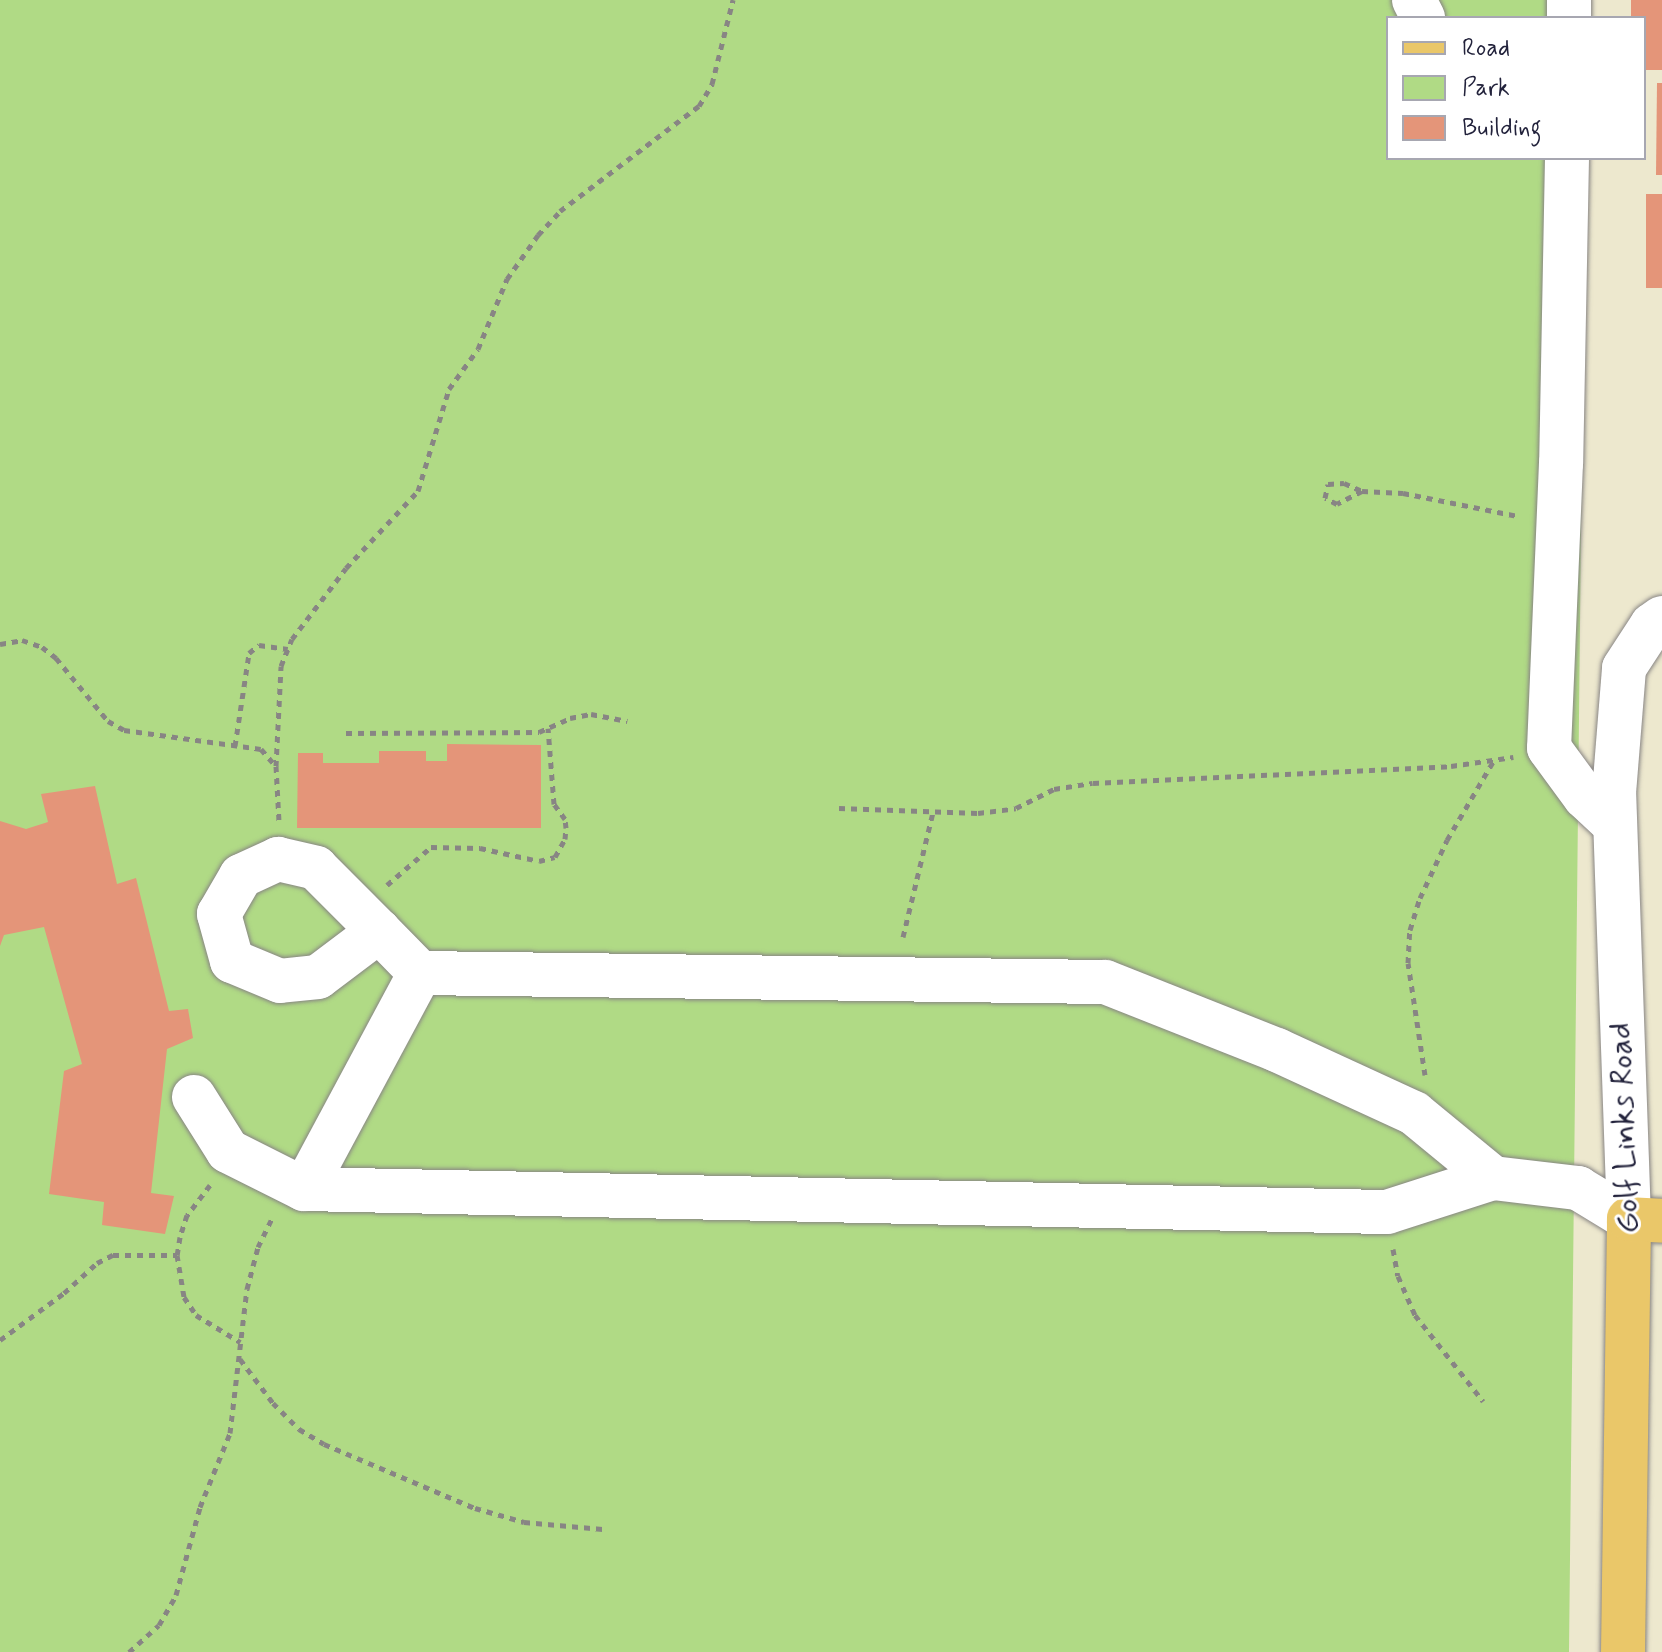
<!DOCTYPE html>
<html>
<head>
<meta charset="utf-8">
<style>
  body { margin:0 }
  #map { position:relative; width:1662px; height:1652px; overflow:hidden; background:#ede8ce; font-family:Mynerve,sans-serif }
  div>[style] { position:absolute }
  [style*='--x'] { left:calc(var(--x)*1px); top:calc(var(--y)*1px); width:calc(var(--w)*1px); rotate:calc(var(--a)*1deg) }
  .green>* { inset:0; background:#b0da85 }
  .building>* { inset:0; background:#e49579 }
  .path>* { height:5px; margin-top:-2.5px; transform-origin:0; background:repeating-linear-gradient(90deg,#888584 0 6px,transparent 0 12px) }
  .roads { filter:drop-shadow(0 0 2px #888584) drop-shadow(0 0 2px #888584) }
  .minor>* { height:44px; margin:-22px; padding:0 22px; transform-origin:22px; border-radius:22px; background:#fff }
  .major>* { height:44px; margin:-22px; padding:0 22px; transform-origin:22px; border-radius:22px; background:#eac769 }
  span { translate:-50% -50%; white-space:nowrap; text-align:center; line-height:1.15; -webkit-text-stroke:6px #fff; paint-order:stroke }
  .street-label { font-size:32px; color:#22223b }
  .legend { position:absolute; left:1386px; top:16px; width:260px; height:144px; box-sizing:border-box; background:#fff; border:2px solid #a7a7b1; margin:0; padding:10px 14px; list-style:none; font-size:24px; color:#22223b }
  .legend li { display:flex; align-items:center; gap:16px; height:40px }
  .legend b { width:40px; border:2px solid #a7a7b1 }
</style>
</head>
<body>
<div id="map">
  <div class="green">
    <i style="clip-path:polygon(0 0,1587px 0,1587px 18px,1388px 18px,1388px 158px,1585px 158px,1569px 1652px,0 1652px)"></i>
  </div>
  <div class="building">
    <i style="clip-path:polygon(1631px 0,1662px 0,1662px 70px,1644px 70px,1644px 18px,1631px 18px)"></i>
    <i style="clip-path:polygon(1657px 83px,1662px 83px,1662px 175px,1656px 175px)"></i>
    <i style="clip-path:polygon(1646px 194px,1662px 194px,1662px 288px,1646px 288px)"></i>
    <i style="clip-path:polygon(447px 744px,541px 745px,541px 828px,297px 828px,298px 753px,323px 753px,323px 763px,379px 763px,379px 751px,426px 751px,426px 761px,447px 761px)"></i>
    <i style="clip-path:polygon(95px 786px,117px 884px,136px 878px,169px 1011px,188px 1009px,193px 1038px,167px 1049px,151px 1193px,174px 1196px,165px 1234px,102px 1225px,104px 1202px,49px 1194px,64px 1071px,82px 1064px,44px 927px,4px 935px,0 946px,0 821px,26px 829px,48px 822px,41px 794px)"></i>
  </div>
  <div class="path">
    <i style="--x:1362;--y:491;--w:28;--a:153"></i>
    <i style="--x:1337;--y:504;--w:13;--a:-153"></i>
    <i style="--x:1325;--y:498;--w:14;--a:-78"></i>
    <i style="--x:1328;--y:484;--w:16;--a:-4"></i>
    <i style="--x:1344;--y:483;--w:20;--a:24"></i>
    <i style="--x:1362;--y:491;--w:41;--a:2.8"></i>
    <i style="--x:1403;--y:493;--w:117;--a:11.3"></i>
    <i style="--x:0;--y:644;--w:22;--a:-10"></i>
    <i style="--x:22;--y:640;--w:21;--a:19"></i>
    <i style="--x:42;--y:647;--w:18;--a:38"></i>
    <i style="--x:56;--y:658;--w:82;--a:50.5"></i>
    <i style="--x:108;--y:721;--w:18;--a:29"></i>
    <i style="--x:124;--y:730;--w:138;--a:7.9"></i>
    <i style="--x:261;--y:749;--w:23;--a:49"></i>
    <i style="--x:276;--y:766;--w:56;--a:86.9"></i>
    <i style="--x:346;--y:733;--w:193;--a:-0.3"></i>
    <i style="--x:539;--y:732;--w:34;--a:-24"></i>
    <i style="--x:570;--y:718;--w:21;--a:-11"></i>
    <i style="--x:591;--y:714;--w:37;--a:11"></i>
    <i style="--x:235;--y:746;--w:94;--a:-81.4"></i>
    <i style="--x:249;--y:653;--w:13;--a:-39"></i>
    <i style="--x:259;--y:645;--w:29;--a:8"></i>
    <i style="--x:276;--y:766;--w:100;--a:-87.1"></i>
    <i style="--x:281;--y:666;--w:29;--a:-68"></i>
    <i style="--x:292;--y:639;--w:89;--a:-52.7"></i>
    <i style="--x:346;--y:568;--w:105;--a:-46.9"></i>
    <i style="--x:418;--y:491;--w:107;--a:-73.1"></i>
    <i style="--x:449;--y:389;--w:49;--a:-54.1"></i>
    <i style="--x:478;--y:349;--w:76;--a:-67.5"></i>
    <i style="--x:507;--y:279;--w:54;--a:-54.8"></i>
    <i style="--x:538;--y:235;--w:33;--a:-47"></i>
    <i style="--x:560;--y:211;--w:174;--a:-37.1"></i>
    <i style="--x:699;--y:106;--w:26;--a:-59"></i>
    <i style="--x:712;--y:84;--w:87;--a:-76"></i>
    <i style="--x:839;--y:808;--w:139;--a:2.1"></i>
    <i style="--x:978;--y:813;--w:38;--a:-7"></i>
    <i style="--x:1016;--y:808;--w:42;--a:-26.6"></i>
    <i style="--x:1054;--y:789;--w:39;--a:-9"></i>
    <i style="--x:1093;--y:783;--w:358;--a:-2.7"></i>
    <i style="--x:1451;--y:766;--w:63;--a:-8.3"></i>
    <i style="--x:387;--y:885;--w:58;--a:-40.8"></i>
    <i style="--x:431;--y:847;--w:49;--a:1.2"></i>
    <i style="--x:480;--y:848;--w:60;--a:12.4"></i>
    <i style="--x:539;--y:861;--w:16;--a:-14"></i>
    <i style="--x:555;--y:857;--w:21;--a:-61"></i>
    <i style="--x:565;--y:839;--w:11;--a:-85"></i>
    <i style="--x:566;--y:828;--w:9;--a:-96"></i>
    <i style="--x:565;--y:819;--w:19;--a:-126"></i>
    <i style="--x:554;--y:804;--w:76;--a:-94.5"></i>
    <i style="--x:903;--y:937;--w:129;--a:-76.5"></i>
    <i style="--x:1425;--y:1075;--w:113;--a:-98.6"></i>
    <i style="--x:1408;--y:963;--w:33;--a:-87"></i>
    <i style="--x:1410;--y:930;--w:34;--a:-73"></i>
    <i style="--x:1420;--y:898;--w:64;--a:-65"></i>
    <i style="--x:1447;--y:840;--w:91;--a:-59.5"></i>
    <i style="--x:210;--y:1185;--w:38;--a:127"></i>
    <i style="--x:187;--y:1215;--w:23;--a:108"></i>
    <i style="--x:180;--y:1237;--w:18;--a:99"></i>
    <i style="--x:177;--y:1255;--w:43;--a:80.5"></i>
    <i style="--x:184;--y:1297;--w:22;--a:56"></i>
    <i style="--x:196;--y:1315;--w:52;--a:31.5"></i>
    <i style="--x:1393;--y:1249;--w:27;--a:80"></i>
    <i style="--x:1398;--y:1276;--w:43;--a:66.4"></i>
    <i style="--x:1415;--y:1315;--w:110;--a:51.7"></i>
    <i style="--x:0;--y:1340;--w:79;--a:-36.3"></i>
    <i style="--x:64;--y:1293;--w:45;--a:-42.3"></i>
    <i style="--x:97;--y:1263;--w:18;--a:-27"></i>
    <i style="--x:113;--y:1255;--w:64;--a:0"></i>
    <i style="--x:240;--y:1359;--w:55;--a:53.1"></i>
    <i style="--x:273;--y:1403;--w:37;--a:45"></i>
    <i style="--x:299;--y:1429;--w:29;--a:31"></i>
    <i style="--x:324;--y:1444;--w:164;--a:23"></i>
    <i style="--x:475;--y:1508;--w:51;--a:15.9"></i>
    <i style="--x:524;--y:1522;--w:79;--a:5.1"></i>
    <i style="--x:129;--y:1652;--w:40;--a:-42"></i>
    <i style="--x:159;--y:1625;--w:34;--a:-60"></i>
    <i style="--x:176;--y:1595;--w:91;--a:-74.7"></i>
    <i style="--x:200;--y:1507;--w:80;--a:-67.9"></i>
    <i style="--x:230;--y:1433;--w:145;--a:-83.3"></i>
    <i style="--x:247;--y:1289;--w:43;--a:-75.3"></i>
    <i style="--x:258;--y:1247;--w:32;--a:-64"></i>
  </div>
  <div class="roads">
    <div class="minor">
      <i style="--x:1414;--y:0;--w:20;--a:63"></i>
      <i style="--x:1569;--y:18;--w:18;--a:-90"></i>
      <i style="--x:1567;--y:158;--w:305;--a:91.1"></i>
      <i style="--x:1561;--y:463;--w:285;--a:92.4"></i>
      <i style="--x:1549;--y:748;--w:61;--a:53.7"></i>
      <i style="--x:1585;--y:797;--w:41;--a:43"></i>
      <i style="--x:379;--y:931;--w:76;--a:143"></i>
      <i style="--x:318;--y:977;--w:38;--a:174"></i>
      <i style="--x:280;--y:981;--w:52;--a:-157.4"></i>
      <i style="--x:232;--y:961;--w:49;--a:-105.5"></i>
      <i style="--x:219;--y:914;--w:44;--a:-59.9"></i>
      <i style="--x:241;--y:876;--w:41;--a:-24.7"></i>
      <i style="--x:278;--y:859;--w:39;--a:13"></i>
      <i style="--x:316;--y:868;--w:89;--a:45"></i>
      <i style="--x:379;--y:931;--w:59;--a:45.7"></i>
      <i style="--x:194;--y:1097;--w:64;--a:57.8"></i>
      <i style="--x:228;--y:1151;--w:85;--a:26.6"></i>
      <i style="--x:1493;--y:1178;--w:102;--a:-140.6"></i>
      <i style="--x:1414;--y:1113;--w:151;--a:-155.3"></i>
      <i style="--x:1277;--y:1050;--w:185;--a:-158.4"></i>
      <i style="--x:1105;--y:982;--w:685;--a:-179.25"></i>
      <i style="--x:420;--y:973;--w:245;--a:118.2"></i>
      <i style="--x:304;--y:1189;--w:1083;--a:1.22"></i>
      <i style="--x:1387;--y:1212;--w:111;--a:-17.8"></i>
      <i style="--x:1493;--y:1178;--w:86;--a:6.7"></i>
      <i style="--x:1578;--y:1188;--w:60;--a:31.3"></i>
      <i style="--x:1629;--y:1219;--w:426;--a:-92"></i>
      <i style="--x:1614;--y:793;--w:125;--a:-85.4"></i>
      <i style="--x:1624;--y:668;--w:51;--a:-56.9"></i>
      <i style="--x:1652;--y:625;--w:12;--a:-35"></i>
    </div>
    <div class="major">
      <i style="--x:1623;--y:1652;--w:433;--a:-89.2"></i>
      <i style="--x:1629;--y:1219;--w:33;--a:3"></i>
    </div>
  </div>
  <div class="street-label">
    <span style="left:1625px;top:1128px;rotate:-92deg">Golf Links Road</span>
  </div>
  <ul class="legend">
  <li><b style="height:10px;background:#eac769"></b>Road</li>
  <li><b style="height:22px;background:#b0da85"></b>Park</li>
  <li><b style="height:22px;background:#e49579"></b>Building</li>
  </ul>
</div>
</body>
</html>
